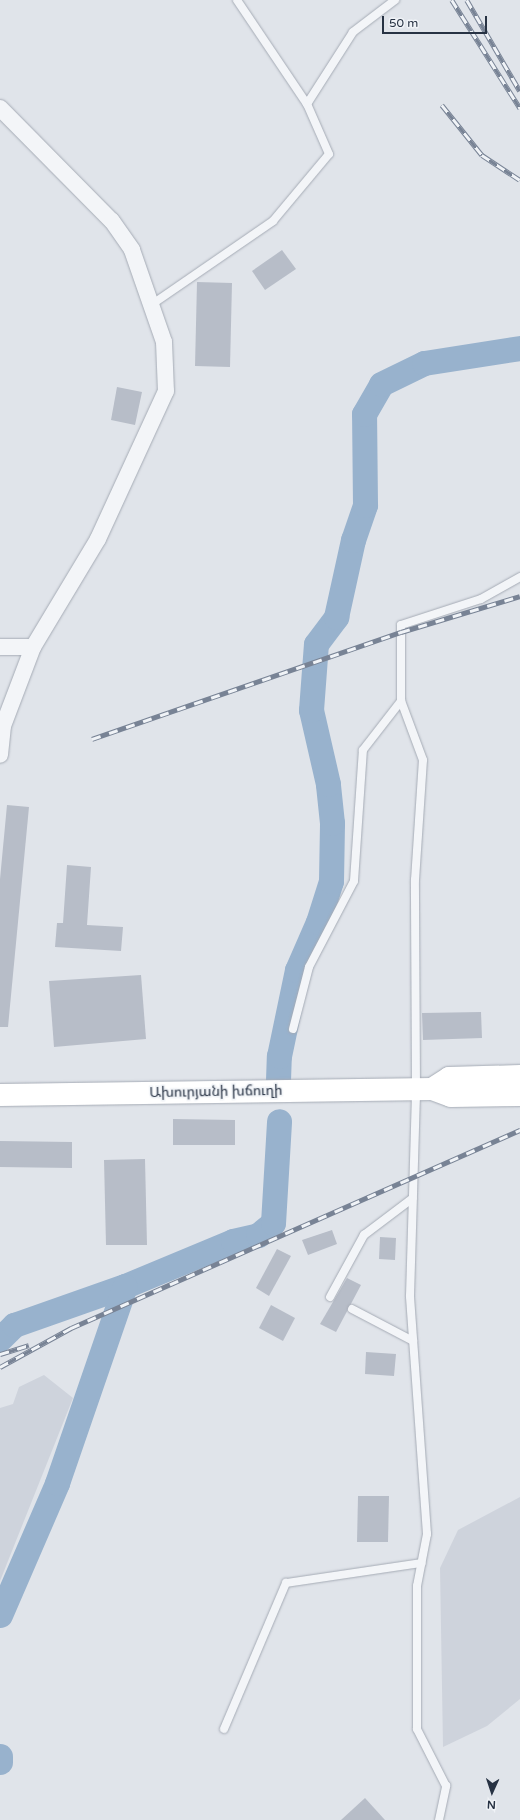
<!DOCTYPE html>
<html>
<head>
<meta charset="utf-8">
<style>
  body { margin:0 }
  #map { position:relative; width:520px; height:1820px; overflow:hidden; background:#e0e4ea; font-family:"Varela Round","Noto Sans Armenian",sans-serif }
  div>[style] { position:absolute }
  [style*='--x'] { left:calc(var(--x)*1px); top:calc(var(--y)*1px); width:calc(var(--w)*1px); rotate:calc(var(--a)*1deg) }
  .built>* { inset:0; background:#ced3dc }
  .river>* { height:25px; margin:-12.5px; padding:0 12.5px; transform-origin:12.5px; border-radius:12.5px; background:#98b2cd }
  .building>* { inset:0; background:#b7bdc8 }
  .roads { filter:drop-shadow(0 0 1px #a5abb5) drop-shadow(0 0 1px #a5abb5) }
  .service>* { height:8px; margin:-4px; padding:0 4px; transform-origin:4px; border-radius:4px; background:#f3f5f8 }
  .minor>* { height:16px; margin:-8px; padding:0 8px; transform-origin:8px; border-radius:8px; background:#f3f5f8 }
  .secondary>* { height:22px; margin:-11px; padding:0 11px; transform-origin:11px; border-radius:11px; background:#fff }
  .rail>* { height:4.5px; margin-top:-2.25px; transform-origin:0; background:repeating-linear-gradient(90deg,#f0f3f7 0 9px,#788395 0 18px); box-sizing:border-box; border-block:1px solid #788395 }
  span { translate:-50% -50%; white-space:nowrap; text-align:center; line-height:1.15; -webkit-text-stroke:3px #f0f3f7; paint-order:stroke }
  .street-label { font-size:14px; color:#273243 }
  .north { position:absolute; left:472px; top:1772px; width:40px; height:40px; -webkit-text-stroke:3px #f0f3f7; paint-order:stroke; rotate:183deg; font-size:11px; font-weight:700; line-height:16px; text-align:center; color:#273243 }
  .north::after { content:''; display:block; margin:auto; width:14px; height:18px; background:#273243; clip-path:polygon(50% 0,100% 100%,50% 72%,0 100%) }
  .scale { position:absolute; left:382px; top:16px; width:105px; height:18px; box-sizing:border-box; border:2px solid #273243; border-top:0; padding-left:5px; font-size:12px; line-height:14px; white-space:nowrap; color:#273243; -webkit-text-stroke:3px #f0f3f7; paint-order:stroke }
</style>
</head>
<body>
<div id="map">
  <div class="built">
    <i style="clip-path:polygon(44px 1375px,73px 1398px,0 1581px,0 1408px,13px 1404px,19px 1387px)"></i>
    <i style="clip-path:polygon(520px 1497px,520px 1699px,487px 1726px,443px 1747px,440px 1568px,458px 1530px)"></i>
  </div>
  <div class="river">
    <i style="--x:278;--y:1080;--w:24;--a:-88"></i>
    <i style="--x:279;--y:1056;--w:88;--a:-78.2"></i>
    <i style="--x:297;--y:970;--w:52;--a:-66.4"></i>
    <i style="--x:318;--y:922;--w:43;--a:-72.4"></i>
    <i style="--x:331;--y:881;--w:58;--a:-89"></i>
    <i style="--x:332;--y:823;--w:39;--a:-96"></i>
    <i style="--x:328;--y:784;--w:76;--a:-102.9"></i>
    <i style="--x:311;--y:710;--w:66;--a:-85.7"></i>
    <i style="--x:316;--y:644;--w:34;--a:-53"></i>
    <i style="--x:336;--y:617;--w:79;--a:-77.6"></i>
    <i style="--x:353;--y:540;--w:37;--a:-71"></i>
    <i style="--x:365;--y:505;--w:91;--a:-90.6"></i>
    <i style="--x:364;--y:414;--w:34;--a:-60"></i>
    <i style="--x:381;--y:384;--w:48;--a:-26"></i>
    <i style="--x:424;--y:363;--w:97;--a:-8.9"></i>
    <i style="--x:0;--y:1339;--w:20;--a:-45"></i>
    <i style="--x:14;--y:1325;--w:118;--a:-19.4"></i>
    <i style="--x:125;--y:1286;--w:117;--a:-22.6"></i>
    <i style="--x:233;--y:1241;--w:26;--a:-13"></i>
    <i style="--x:258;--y:1235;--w:19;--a:-39"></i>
    <i style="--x:273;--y:1223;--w:102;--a:-86.6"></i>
    <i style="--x:0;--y:1615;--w:144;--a:-66.6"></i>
    <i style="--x:57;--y:1483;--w:208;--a:-71"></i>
    <i style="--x:0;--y:1756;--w:6;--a:90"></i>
  </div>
  <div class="building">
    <i style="clip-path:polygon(282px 250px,296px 269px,265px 290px,252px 271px)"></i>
    <i style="clip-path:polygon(197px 282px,232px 283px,230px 367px,195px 366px)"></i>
    <i style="clip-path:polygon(117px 387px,142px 392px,135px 425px,111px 420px)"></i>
    <i style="clip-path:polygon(7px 805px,29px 807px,8px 1027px,0 1027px,0 879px)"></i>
    <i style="clip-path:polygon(67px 865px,91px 867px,87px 925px,123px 927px,121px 951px,55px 947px,57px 923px,63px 923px)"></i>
    <i style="clip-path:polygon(141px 975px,146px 1039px,54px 1047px,49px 981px)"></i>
    <i style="clip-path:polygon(481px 1012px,482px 1038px,423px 1040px,422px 1013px)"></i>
    <i style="clip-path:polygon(173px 1119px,235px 1120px,235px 1145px,173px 1145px)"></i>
    <i style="clip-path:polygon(0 1141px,72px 1142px,72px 1168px,0 1167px)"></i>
    <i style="clip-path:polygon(145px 1159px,147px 1245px,106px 1245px,104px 1160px)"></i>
    <i style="clip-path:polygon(332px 1230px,337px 1244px,308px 1255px,302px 1240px)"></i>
    <i style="clip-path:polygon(380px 1237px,396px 1238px,395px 1260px,379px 1259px)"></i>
    <i style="clip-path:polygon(277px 1249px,291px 1256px,269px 1296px,256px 1288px)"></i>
    <i style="clip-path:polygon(347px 1278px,361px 1285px,336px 1332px,320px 1324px)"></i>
    <i style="clip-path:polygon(271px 1305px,295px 1318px,283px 1341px,259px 1328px)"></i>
    <i style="clip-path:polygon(366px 1352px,396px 1354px,394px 1376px,365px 1374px)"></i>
    <i style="clip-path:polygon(358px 1496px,389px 1496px,388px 1542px,357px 1542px)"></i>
    <i style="clip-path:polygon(365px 1798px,385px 1820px,341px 1820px)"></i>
  </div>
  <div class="roads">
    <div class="service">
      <i style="--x:237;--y:0;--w:125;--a:56.1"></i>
      <i style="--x:151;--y:305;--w:148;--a:-34.5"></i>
      <i style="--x:273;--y:221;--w:87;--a:-50.1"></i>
      <i style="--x:329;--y:154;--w:55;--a:-113.7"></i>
      <i style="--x:307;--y:104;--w:85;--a:-57.4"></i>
      <i style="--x:353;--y:32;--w:53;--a:-37.3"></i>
      <i style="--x:293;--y:1029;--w:64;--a:-75.5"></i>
      <i style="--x:309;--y:967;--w:97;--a:-62.4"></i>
      <i style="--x:354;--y:881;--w:131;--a:-86.1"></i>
      <i style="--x:363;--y:750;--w:62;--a:-52.2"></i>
      <i style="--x:330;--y:1297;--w:71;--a:-61.3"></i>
      <i style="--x:364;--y:1235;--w:61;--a:-37.1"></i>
      <i style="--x:352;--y:1309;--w:69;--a:27.7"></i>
      <i style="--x:224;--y:1729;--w:159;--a:-67"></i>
      <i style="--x:286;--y:1583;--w:137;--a:-8.4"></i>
      <i style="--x:439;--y:1820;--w:35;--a:-78"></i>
      <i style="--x:446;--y:1786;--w:64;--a:-117"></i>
      <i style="--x:417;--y:1729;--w:143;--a:-90"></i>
      <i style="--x:417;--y:1586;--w:53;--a:-79.1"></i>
      <i style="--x:427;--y:1534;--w:239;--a:-94.1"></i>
      <i style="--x:410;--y:1296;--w:207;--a:-88.3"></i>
      <i style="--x:416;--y:1089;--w:209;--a:-90.3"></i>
      <i style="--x:415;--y:880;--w:120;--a:-86.2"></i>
      <i style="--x:423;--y:760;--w:63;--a:-110.4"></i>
      <i style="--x:401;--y:701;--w:76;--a:-90"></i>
      <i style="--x:401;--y:625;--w:84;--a:-18"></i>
      <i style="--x:481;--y:599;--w:45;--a:-29.4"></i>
    </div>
    <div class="minor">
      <i style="--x:0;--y:108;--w:159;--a:45.3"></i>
      <i style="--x:112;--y:221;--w:35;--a:55"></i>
      <i style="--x:132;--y:250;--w:97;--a:70.8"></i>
      <i style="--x:164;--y:342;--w:49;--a:87.7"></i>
      <i style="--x:166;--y:391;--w:163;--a:114.7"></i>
      <i style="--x:98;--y:539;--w:126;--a:121"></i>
      <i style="--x:33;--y:647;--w:85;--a:110.8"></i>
      <i style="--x:3;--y:726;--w:29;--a:96"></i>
      <i style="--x:0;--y:647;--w:33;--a:0"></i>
    </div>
    <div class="secondary">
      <i style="--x:432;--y:1089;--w:20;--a:-33"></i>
      <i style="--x:449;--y:1078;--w:71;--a:-1.6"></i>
      <i style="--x:0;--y:1095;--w:432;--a:-0.8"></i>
      <i style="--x:432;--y:1089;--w:20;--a:20"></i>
      <i style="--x:451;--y:1096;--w:69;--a:-0.8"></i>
    </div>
  </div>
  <div class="rail">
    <i style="--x:452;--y:0;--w:128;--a:57.8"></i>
    <i style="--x:467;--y:0;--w:105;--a:59.8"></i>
    <i style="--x:442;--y:105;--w:64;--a:51.3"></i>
    <i style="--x:482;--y:155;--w:45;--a:33.3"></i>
    <i style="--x:92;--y:739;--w:327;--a:-19.1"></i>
    <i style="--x:401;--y:632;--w:124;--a:-16.8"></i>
    <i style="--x:0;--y:1354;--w:30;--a:-17"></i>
    <i style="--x:0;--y:1367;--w:81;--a:-28.8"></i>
    <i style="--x:71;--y:1328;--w:491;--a:-23.8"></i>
  </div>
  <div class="street-label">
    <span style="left:216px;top:1092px;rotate:-1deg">Ախուրյանի խճուղի</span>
  </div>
  <div class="north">N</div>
  <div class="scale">50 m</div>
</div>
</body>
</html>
